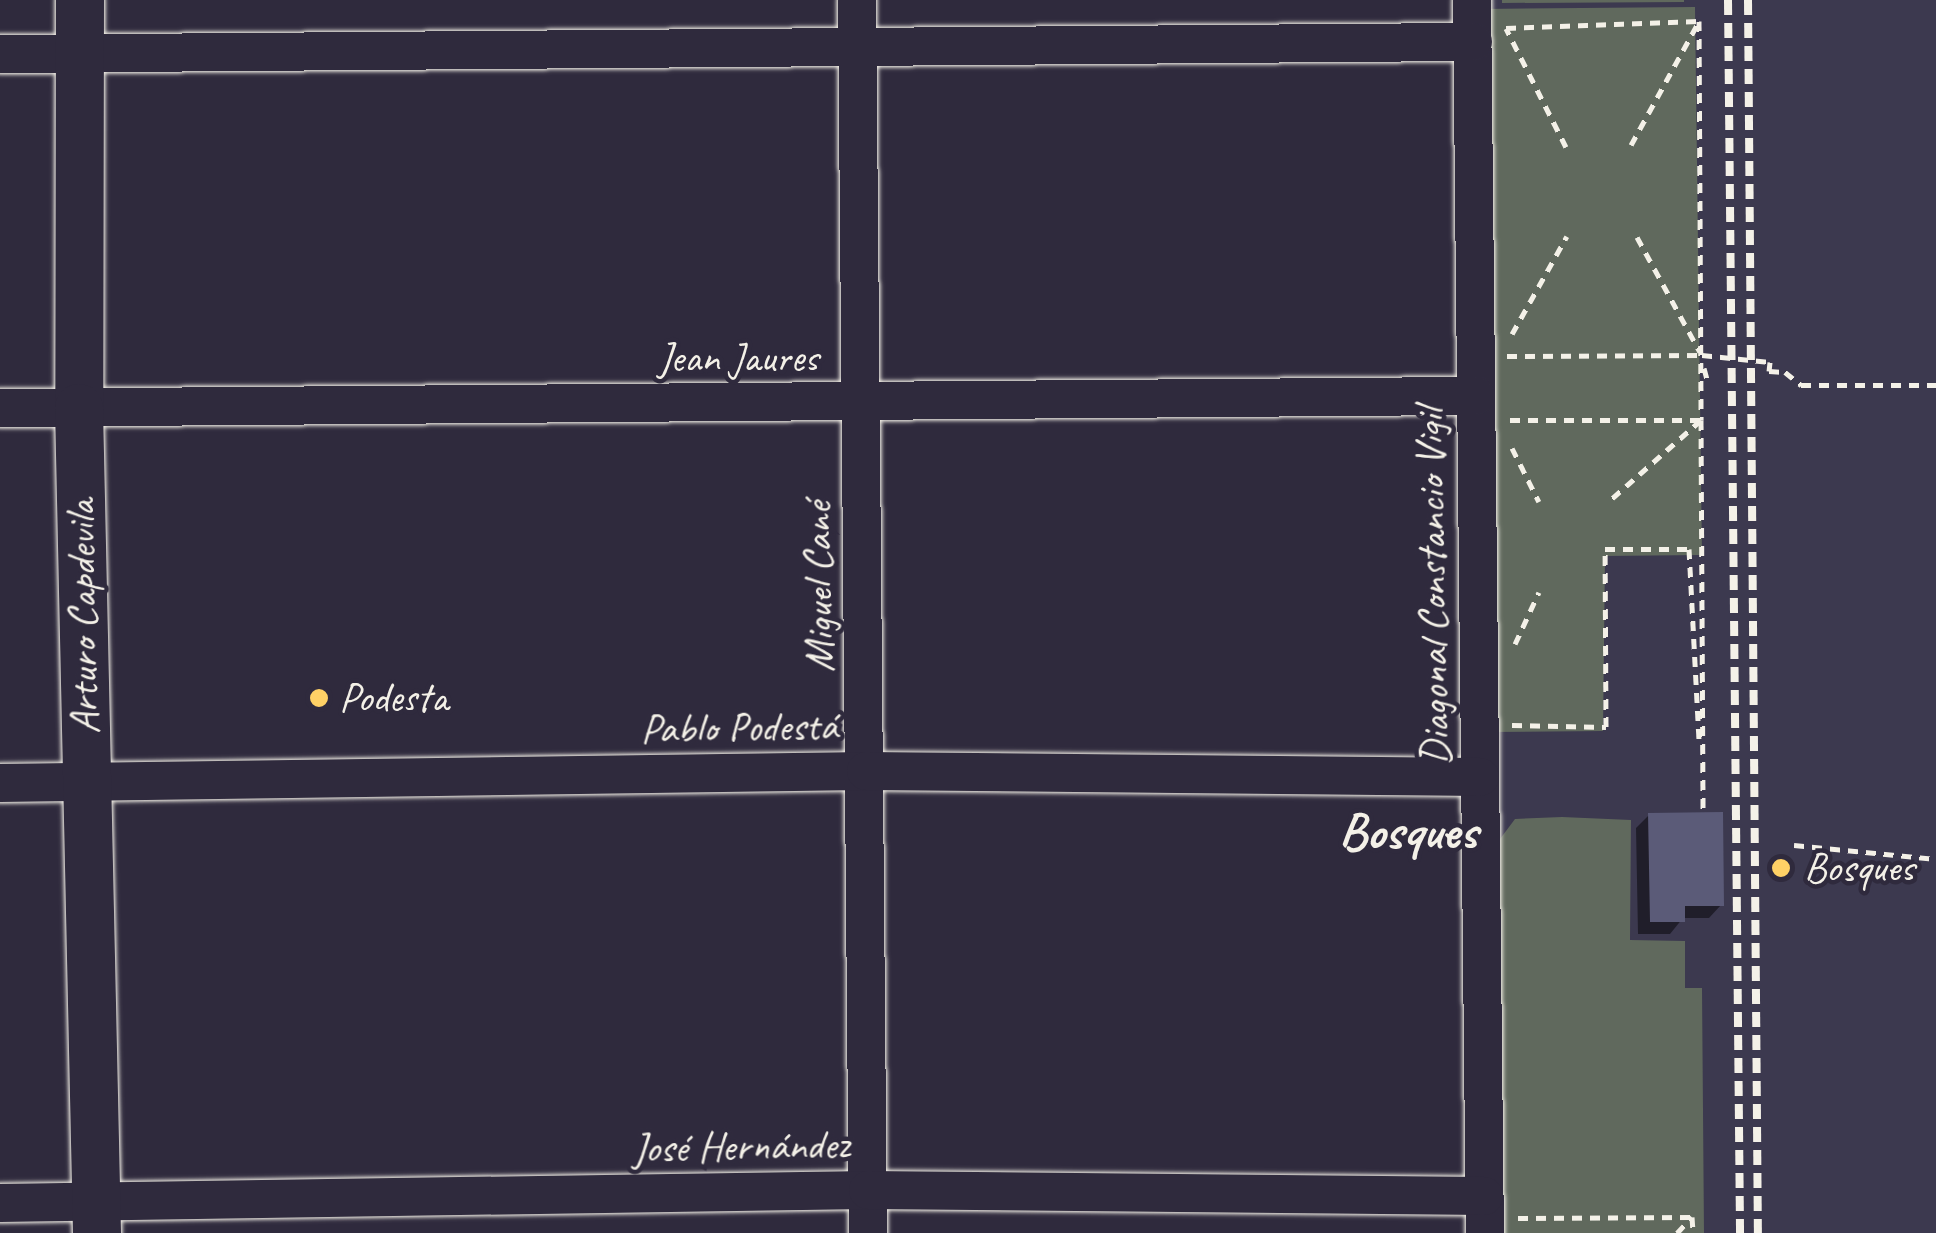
<!DOCTYPE html>
<html>
<head>
<meta charset="utf-8">
<style>
  body { margin:0 }
  #map { position:relative; width:1936px; height:1233px; overflow:hidden; background:#2f2a3d; font-family:Caveat,sans-serif }
  div>[style] { position:absolute }
  [style*='--x'] { left:calc(var(--x)*1px); top:calc(var(--y)*1px); width:calc(var(--w)*1px); rotate:calc(var(--a)*1deg) }
  .built>* { inset:0; background:#3c394f }
  .green>* { inset:0; background:#60695d }
  .shadow>* { inset:0; background:#0007 }
  .building>* { inset:0; background:#5b5b78 }
  .path>* { height:5px; margin-top:-2.5px; transform-origin:0; background:repeating-linear-gradient(90deg,#f4f1e8 0 10px,transparent 0 18px) }
  .roads { filter:drop-shadow(0 0 2px #f4f1e8) drop-shadow(0 0 2px #f4f1e8) }
  .minor>* { height:38px; margin:-19px; padding:0 19px; transform-origin:19px; border-radius:19px; background:#2f2a3d }
  .tertiary>* { height:48px; margin:-24px; padding:0 24px; transform-origin:24px; border-radius:24px; background:#2f2a3d }
  .rail>* { height:8px; margin-top:-4px; transform-origin:0; background:repeating-linear-gradient(90deg,#f4f1e8 0 15px,transparent 0 23px) }
  .dots>* { width:28px; height:28px; translate:-50% -50%; box-sizing:border-box; border:5px solid #2f2a3d; border-radius:50% }
  span { translate:-50% -50%; white-space:nowrap; text-align:center; line-height:1.15; -webkit-text-stroke:9px #2f2a3d; paint-order:stroke }
  .street-label { font-size:42px; color:#f4f1e8 }
  .poi-label { font-size:42px; color:#f4f1e8 }
  .left { translate:0 -50%; text-align:left }
  .district-label { font-size:52px; color:#f4f1e8; font-weight:700 }
</style>
</head>
<body>
<div id="map">
  <div class="built">
    <i style="clip-path:polygon(1484px 0,1936px 0,1936px 1233px,1499px 1233px)"></i>
  </div>
  <div class="green">
    <i style="clip-path:polygon(1502px 0,1684px 0,1684px 2px,1502px 3px)"></i>
    <i style="clip-path:polygon(1695px 7px,1702px 555px,1605px 556px,1603px 731px,1491px 732px,1482px 9px)"></i>
    <i style="clip-path:polygon(1562px 817px,1631px 820px,1630px 940px,1685px 941px,1685px 988px,1702px 988px,1704px 1233px,1500px 1233px,1497px 843px,1515px 819px)"></i>
  </div>
  <div class="shadow">
    <i style="clip-path:polygon(1649px 815px,1721px 905px,1709px 918px,1683px 918px,1670px 934px,1638px 934px,1636px 828px)"></i>
  </div>
  <div class="building">
    <i style="clip-path:polygon(1723px 812px,1724px 906px,1685px 906px,1685px 922px,1650px 922px,1648px 813px)"></i>
  </div>
  <div class="path">
    <i style="--x:1631;--y:145;--w:137;--a:-61.2"></i>
    <i style="--x:1566;--y:147;--w:133;--a:-116.8"></i>
    <i style="--x:1506;--y:28;--w:193;--a:-2.1"></i>
    <i style="--x:1699;--y:21;--w:399;--a:89.7"></i>
    <i style="--x:1701;--y:420;--w:123;--a:138.6"></i>
    <i style="--x:1637;--y:237;--w:131;--a:61.3"></i>
    <i style="--x:1512;--y:334;--w:112;--a:-60.7"></i>
    <i style="--x:1507;--y:356;--w:195;--a:-0.3"></i>
    <i style="--x:1702;--y:355;--w:68;--a:5.9"></i>
    <i style="--x:1770;--y:362;--w:9;--a:96"></i>
    <i style="--x:1769;--y:371;--w:16;--a:4"></i>
    <i style="--x:1785;--y:372;--w:21;--a:39"></i>
    <i style="--x:1801;--y:385;--w:135;--a:0"></i>
    <i style="--x:1704;--y:368;--w:16;--a:75"></i>
    <i style="--x:1510;--y:420;--w:191;--a:0"></i>
    <i style="--x:1701;--y:420;--w:391;--a:89.7"></i>
    <i style="--x:1512;--y:448;--w:60;--a:63.4"></i>
    <i style="--x:1515;--y:644;--w:57;--a:-65.2"></i>
    <i style="--x:1512;--y:725;--w:94;--a:1.2"></i>
    <i style="--x:1606;--y:727;--w:178;--a:-90.3"></i>
    <i style="--x:1605;--y:549;--w:84;--a:0"></i>
    <i style="--x:1689;--y:549;--w:194;--a:87"></i>
    <i style="--x:1794;--y:845;--w:143;--a:5.6"></i>
    <i style="--x:1518;--y:1218;--w:174;--a:-0.3"></i>
    <i style="--x:1692;--y:1217;--w:16;--a:86"></i>
    <i style="--x:1677;--y:1233;--w:22;--a:-47"></i>
  </div>
  <div class="roads">
    <div class="minor">
      <i style="--x:857;--y:0;--w:1233;--a:89.49"></i>
      <i style="--x:1472;--y:0;--w:1233;--a:89.4"></i>
      <i style="--x:0;--y:54;--w:1473;--a:-0.47"></i>
      <i style="--x:0;--y:408;--w:1476;--a:-0.47"></i>
      <i style="--x:0;--y:783;--w:866;--a:-0.79"></i>
      <i style="--x:866;--y:771;--w:614;--a:0.56"></i>
      <i style="--x:0;--y:1203;--w:868;--a:-0.86"></i>
      <i style="--x:868;--y:1190;--w:616;--a:0.56"></i>
    </div>
    <div class="tertiary">
      <i style="--x:80;--y:0;--w:408;--a:90.1"></i>
      <i style="--x:79;--y:408;--w:825;--a:88.75"></i>
    </div>
  </div>
  <div class="rail">
    <i style="--x:1728;--y:0;--w:1233;--a:89.44"></i>
    <i style="--x:1748;--y:0;--w:1233;--a:89.54"></i>
  </div>
  <div class="dots">
    <i style="left:319px;top:698px;background:#ffd166"></i>
    <i style="left:1781px;top:868px;background:#ffd166"></i>
  </div>
  <div class="street-label">
    <span style="left:738px;top:358px">Jean Jaures</span>
    <span style="left:819px;top:587px;rotate:-91deg">Miguel Cané</span>
    <span style="left:1433px;top:587px;rotate:-91deg">Diagonal Constancio Vigil</span>
    <span style="left:83px;top:617px;rotate:-91deg">Arturo Capdevila</span>
    <span style="left:739px;top:728px;rotate:-1deg">Pablo Podestá</span>
    <span style="left:741px;top:1147px;rotate:-1deg">José Hernández</span>
  </div>
  <div class="poi-label">
    <span class="left" style="left:339px;top:698px">Podesta</span>
    <span class="left" style="left:1804px;top:868px">Bosques</span>
  </div>
  <div class="district-label">
    <span style="left:1408px;top:832px">Bosques</span>
  </div>
</div>
</body>
</html>
